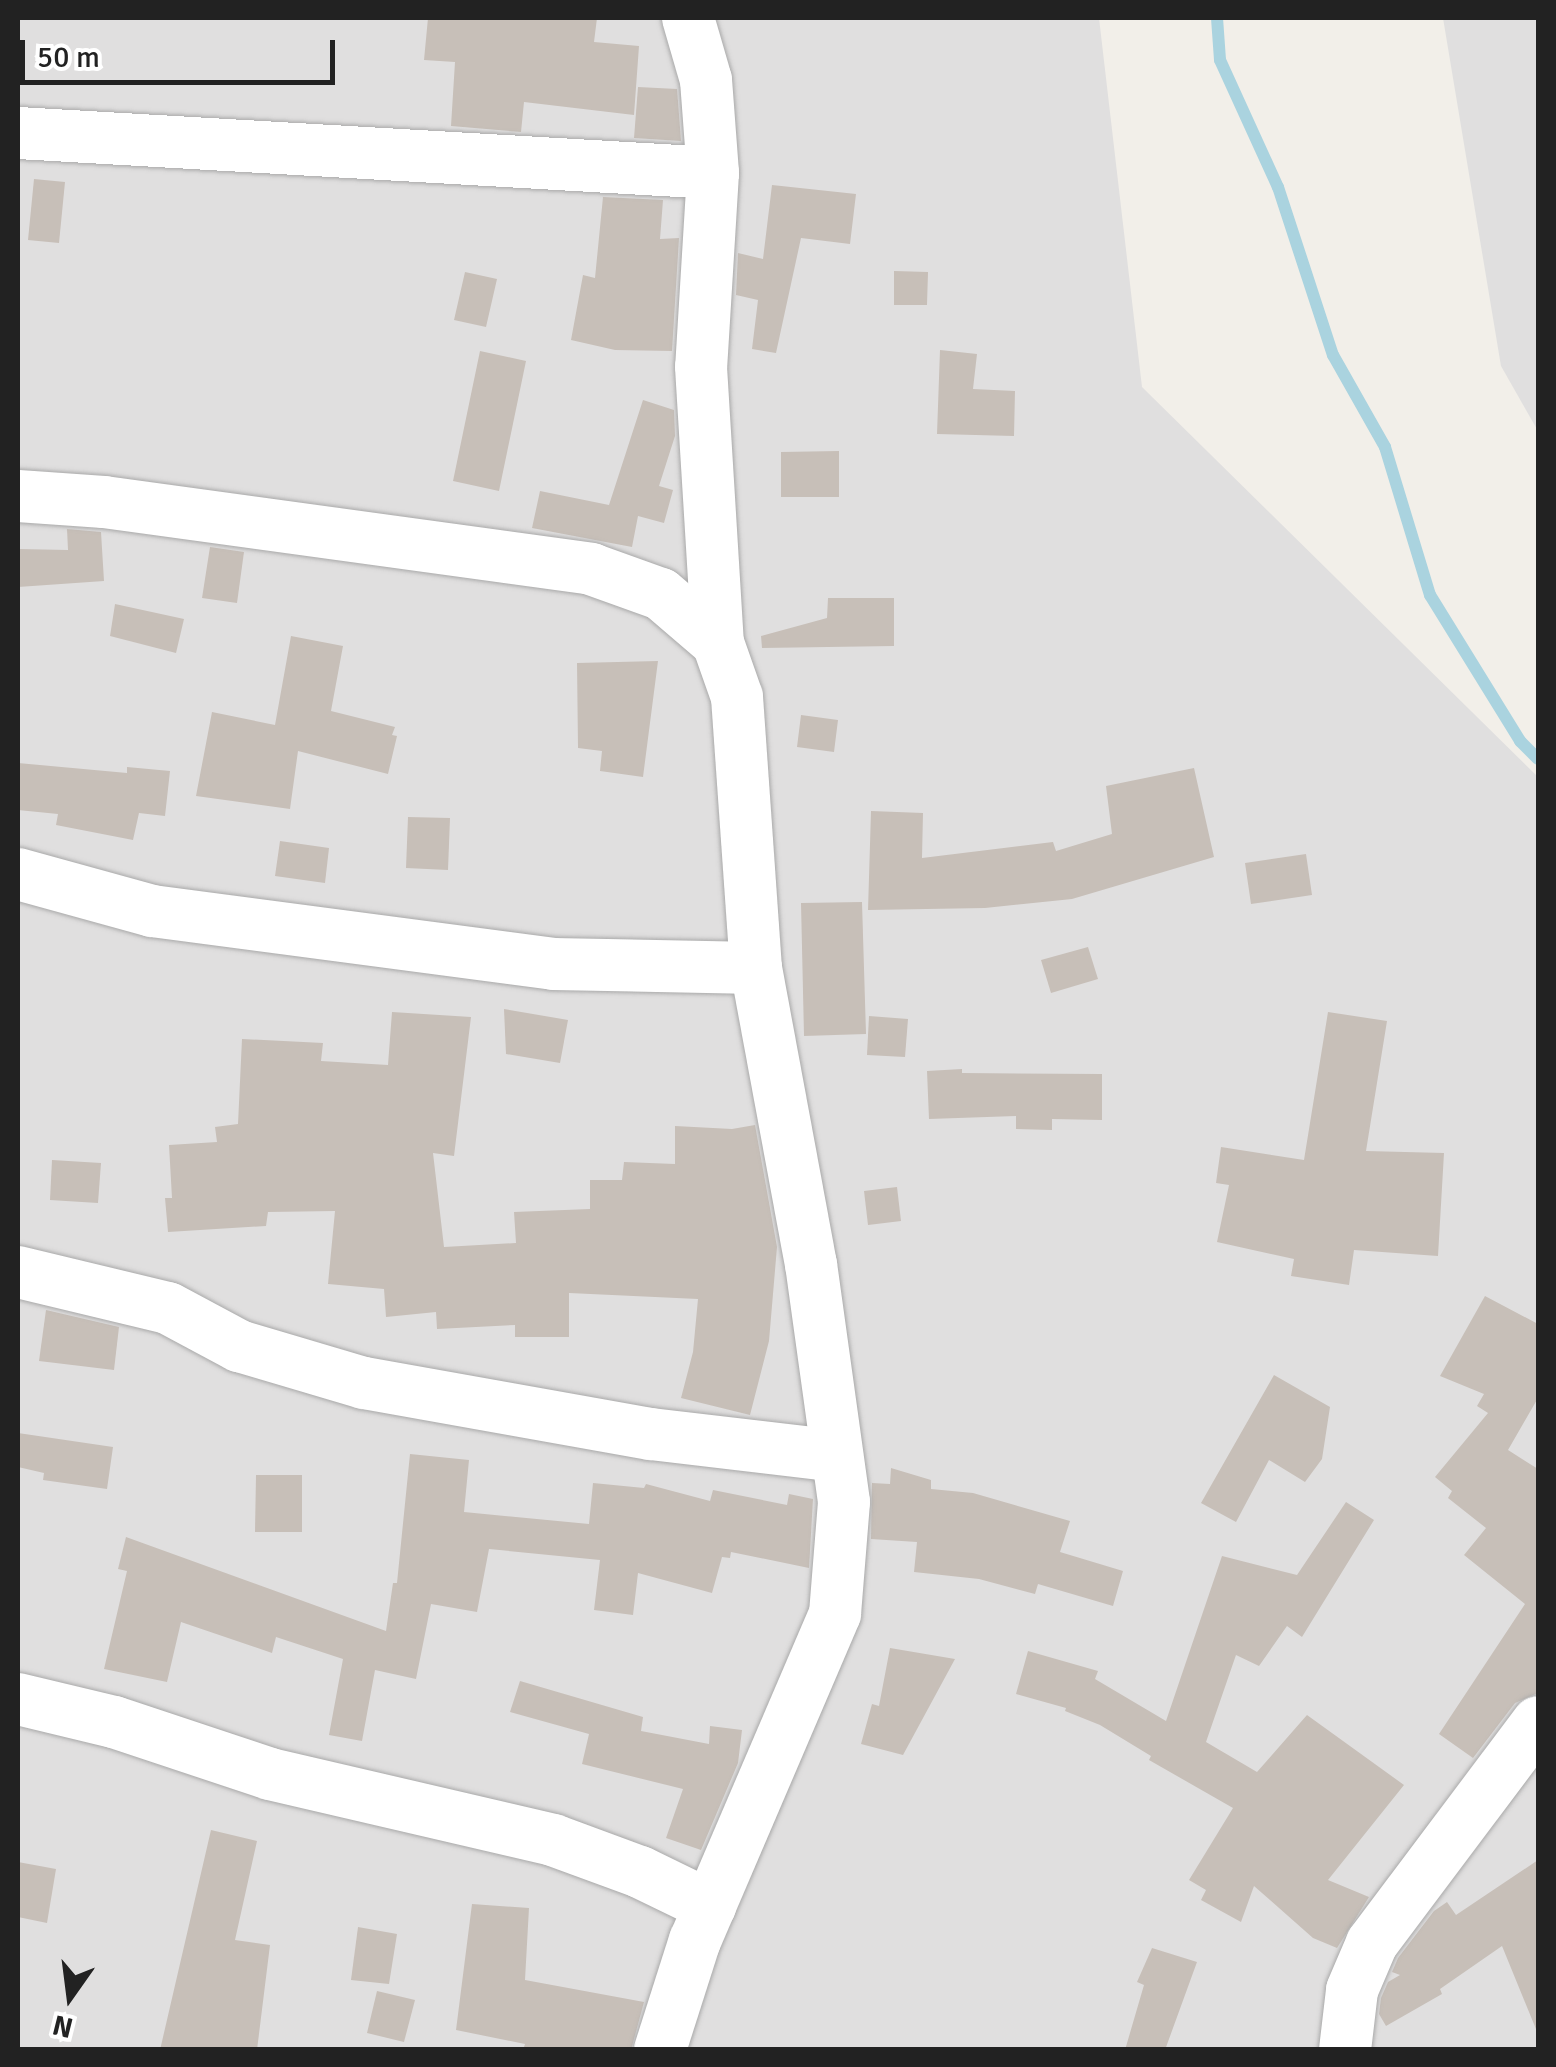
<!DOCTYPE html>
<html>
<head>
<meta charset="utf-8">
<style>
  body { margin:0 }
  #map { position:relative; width:1556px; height:2067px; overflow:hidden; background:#f2efe9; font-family:Signika,sans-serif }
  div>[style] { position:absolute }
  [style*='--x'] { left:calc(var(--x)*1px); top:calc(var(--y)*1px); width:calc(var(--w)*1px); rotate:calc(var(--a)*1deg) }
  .residential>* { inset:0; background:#e0dfdf }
  .stream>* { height:12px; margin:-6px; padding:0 6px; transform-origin:6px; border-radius:6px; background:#aad3df }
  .building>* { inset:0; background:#c7bfb8 }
  .roads { filter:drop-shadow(0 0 2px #a9a9a9) drop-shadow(0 0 2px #a9a9a9) }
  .minor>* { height:52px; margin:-26px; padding:0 26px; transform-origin:26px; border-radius:26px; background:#fff }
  span { translate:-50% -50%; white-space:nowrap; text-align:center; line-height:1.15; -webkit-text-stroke:9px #fff; paint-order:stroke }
  .frame { position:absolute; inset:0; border:20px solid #222; pointer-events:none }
  .north { position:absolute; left:20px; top:1947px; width:100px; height:100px; -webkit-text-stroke:8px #fff; paint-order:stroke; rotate:194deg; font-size:28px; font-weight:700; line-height:40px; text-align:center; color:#222 }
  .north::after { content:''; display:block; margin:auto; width:35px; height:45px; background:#222; clip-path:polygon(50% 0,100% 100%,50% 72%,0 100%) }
  .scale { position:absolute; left:20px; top:40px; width:315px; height:45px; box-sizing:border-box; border:5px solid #222; border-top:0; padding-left:12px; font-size:30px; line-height:35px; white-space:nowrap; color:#222; -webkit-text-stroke:8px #fff; paint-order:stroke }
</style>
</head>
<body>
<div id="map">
  <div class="residential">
    <i style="clip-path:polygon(18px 18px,1099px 18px,1142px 387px,1538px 777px,1538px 2049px,18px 2049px)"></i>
    <i style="clip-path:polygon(1443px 18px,1538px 18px,1538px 431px,1501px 366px)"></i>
  </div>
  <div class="stream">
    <i style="--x:1217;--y:18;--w:42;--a:85.9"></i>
    <i style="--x:1220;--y:60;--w:140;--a:65.5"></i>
    <i style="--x:1278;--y:187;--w:177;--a:71.9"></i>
    <i style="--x:1333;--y:355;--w:106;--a:60.5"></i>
    <i style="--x:1385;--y:447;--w:155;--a:73.1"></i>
    <i style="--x:1430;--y:595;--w:172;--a:58.3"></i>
    <i style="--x:1520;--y:741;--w:25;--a:45"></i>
  </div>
  <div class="building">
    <i style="clip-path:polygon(428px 18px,597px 18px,594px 42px,639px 46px,634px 115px,524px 102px,521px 132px,451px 126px,455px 62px,424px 60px)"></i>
    <i style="clip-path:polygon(638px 87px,677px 89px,681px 141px,634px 138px)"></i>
    <i style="clip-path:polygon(34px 179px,65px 182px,59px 243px,28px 240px)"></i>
    <i style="clip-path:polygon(772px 185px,856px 194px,850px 244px,801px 238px,776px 353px,752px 349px,758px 300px,736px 295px,738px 253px,763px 259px)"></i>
    <i style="clip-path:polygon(603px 197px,663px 200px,660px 239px,679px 238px,672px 351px,615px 350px,571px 340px,583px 275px,595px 278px)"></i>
    <i style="clip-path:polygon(894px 271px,928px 272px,927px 305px,894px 305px)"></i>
    <i style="clip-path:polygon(465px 272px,497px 279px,486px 327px,454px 320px)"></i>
    <i style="clip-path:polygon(940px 350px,977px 354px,973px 389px,1015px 391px,1014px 436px,937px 434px)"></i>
    <i style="clip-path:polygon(480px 351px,526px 361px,499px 491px,453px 481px)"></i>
    <i style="clip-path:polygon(643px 400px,674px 410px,675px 436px,659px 486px,673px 490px,664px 523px,638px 516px,632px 547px,532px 528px,540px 491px,609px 505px)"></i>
    <i style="clip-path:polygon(839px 451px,839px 497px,781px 497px,781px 452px)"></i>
    <i style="clip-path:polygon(67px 529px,101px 532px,104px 581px,18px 587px,18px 549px,68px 550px)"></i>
    <i style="clip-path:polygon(210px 547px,244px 552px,237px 603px,202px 598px)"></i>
    <i style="clip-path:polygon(828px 598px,894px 598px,894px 646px,762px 648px,761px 636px,827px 618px)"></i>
    <i style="clip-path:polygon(115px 604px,184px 619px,176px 653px,110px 636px)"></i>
    <i style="clip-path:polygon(291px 636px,343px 646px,331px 711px,395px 727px,392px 735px,397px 736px,388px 774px,298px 751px,290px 809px,196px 796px,212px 712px,275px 725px)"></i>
    <i style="clip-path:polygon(658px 661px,643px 777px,600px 771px,602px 751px,578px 748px,577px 663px)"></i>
    <i style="clip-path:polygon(801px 715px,838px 720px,834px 752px,797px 747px)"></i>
    <i style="clip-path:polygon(18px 763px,127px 773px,127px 767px,170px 771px,165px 816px,139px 813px,133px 840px,56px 825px,58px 814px,18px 810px)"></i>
    <i style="clip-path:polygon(1194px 768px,1214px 857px,1072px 899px,985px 908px,868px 910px,871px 811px,923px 813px,922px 858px,1053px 842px,1056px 851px,1112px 834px,1106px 786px)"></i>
    <i style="clip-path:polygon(408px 817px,450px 818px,448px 870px,406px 868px)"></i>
    <i style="clip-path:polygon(280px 841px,329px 848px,325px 883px,275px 876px)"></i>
    <i style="clip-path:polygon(1306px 854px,1312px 895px,1251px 904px,1245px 863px)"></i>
    <i style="clip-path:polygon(862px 902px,866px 1034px,804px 1036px,801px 903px)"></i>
    <i style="clip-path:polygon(1088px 947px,1098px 979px,1051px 993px,1041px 960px)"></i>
    <i style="clip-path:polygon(504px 1009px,568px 1020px,560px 1063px,506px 1054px)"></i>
    <i style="clip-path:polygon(392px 1012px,471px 1017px,454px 1156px,433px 1153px,444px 1247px,516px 1243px,514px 1212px,590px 1209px,590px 1180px,622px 1180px,624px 1162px,675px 1164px,675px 1126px,732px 1129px,755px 1125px,777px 1247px,769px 1341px,750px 1415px,681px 1398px,693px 1352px,698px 1299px,569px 1293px,569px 1337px,515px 1337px,515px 1325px,437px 1329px,436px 1312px,386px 1317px,384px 1289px,328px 1284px,335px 1211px,268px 1212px,266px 1226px,168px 1232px,165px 1198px,172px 1198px,169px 1145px,217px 1142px,215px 1127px,238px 1124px,242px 1039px,323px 1043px,321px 1061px,388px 1065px)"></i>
    <i style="clip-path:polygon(1328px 1012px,1387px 1021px,1366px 1151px,1444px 1153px,1438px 1256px,1354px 1250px,1349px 1285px,1291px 1276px,1294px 1259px,1217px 1242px,1229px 1185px,1216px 1183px,1221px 1147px,1304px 1160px)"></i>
    <i style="clip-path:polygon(869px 1016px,908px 1019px,905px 1057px,867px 1055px)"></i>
    <i style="clip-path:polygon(962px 1069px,962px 1073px,1102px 1074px,1102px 1120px,1052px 1119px,1052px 1130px,1016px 1129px,1016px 1116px,929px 1119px,927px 1071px)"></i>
    <i style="clip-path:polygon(52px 1160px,101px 1163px,98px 1203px,50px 1200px)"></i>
    <i style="clip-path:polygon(897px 1187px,901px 1221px,868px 1225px,864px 1191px)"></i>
    <i style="clip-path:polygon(1485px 1296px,1538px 1324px,1538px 1398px,1508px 1450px,1538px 1469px,1538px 1693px,1515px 1703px,1473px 1758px,1439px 1734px,1525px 1604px,1464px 1555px,1486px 1528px,1448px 1498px,1452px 1491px,1435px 1477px,1488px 1413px,1477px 1406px,1484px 1394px,1440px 1376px)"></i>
    <i style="clip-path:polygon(46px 1310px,119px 1327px,114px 1370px,39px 1361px)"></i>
    <i style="clip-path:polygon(1274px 1375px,1330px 1407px,1322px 1459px,1305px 1482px,1269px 1460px,1236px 1522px,1201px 1503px)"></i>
    <i style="clip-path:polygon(18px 1433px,113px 1447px,107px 1489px,43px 1480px,44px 1473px,18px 1467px)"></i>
    <i style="clip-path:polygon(410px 1454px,469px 1460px,464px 1512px,589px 1524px,593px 1483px,644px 1488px,646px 1484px,710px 1501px,713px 1490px,787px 1505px,789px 1494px,813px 1499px,809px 1568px,731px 1552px,730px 1558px,722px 1557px,712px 1593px,638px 1573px,633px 1615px,594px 1610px,600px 1560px,489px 1549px,477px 1612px,431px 1604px,416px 1679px,375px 1670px,362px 1741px,329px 1735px,343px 1659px,276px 1637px,272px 1653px,181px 1622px,167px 1682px,104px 1669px,127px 1571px,118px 1569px,126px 1537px,386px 1631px,393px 1583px,397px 1583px)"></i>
    <i style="clip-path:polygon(891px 1468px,931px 1480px,931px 1489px,973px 1493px,1070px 1521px,1060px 1552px,1123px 1571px,1113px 1606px,1038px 1584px,1035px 1594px,979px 1579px,914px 1572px,917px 1542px,871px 1539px,872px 1483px,890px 1484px)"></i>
    <i style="clip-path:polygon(256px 1475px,302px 1475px,302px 1532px,255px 1532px)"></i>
    <i style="clip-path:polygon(1346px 1502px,1374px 1520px,1302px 1637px,1287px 1626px,1259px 1666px,1236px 1655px,1206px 1742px,1257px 1772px,1307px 1715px,1404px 1785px,1328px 1880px,1369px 1897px,1337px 1948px,1313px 1938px,1254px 1886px,1241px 1922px,1201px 1900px,1206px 1890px,1189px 1880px,1233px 1808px,1149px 1760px,1151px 1756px,1100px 1725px,1065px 1711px,1066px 1708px,1016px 1694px,1028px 1651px,1098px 1671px,1095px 1679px,1166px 1721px,1222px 1556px,1297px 1575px)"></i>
    <i style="clip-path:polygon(890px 1648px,955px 1659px,903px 1755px,861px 1744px,872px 1704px,879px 1706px)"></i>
    <i style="clip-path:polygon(520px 1681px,643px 1717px,641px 1731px,709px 1744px,710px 1726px,742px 1730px,738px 1763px,701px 1850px,666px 1838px,683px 1789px,582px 1764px,589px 1734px,510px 1712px)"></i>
    <i style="clip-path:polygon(211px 1830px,257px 1841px,235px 1940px,270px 1945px,257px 2050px,160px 2050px)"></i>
    <i style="clip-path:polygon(1538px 1860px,1538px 2034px,1502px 1946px,1440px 1989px,1442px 1994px,1386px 2026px,1379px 2014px,1381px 1998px,1388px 1982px,1400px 1975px,1392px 1972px,1398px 1958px,1434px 1911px,1447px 1902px,1456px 1915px)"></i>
    <i style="clip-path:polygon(18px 1862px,56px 1869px,47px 1923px,18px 1917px)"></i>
    <i style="clip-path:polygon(472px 1904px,529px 1908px,525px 1980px,644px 2002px,631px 2050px,523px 2050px,525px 2044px,456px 2030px)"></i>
    <i style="clip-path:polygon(358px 1927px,397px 1934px,389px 1984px,351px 1980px)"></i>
    <i style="clip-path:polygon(1152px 1948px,1197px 1962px,1165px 2050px,1125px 2050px,1144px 1985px,1137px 1982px)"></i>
    <i style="clip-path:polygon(377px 1991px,415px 2000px,404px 2042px,367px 2033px)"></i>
  </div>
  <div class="roads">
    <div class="minor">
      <i style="--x:688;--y:18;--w:65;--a:73.8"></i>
      <i style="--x:706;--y:80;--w:93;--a:85.7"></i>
      <i style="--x:713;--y:173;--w:194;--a:93.5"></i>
      <i style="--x:701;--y:367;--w:277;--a:86.5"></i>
      <i style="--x:18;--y:133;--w:696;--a:3.29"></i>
      <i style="--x:18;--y:496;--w:86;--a:4"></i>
      <i style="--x:104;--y:502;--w:492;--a:7.8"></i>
      <i style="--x:591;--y:569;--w:74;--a:19.7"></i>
      <i style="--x:661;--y:594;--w:75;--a:40.7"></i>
      <i style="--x:718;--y:643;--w:57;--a:70.6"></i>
      <i style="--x:737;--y:697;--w:272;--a:86"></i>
      <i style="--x:756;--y:968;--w:301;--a:79.5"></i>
      <i style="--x:811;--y:1264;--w:240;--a:82.1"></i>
      <i style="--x:844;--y:1502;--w:112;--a:94.6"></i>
      <i style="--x:835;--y:1614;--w:355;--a:113.2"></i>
      <i style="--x:695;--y:1940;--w:115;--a:107.7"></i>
      <i style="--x:18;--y:874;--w:139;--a:15.4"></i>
      <i style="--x:152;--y:911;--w:404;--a:7.5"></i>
      <i style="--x:553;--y:964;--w:203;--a:1.1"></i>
      <i style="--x:18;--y:1272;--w:154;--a:13.5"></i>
      <i style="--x:168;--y:1308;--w:81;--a:28.2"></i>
      <i style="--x:239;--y:1346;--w:130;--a:16.5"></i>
      <i style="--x:364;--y:1383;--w:291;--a:10.1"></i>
      <i style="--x:651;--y:1434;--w:187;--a:6.7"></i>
      <i style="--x:18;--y:1699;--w:99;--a:13.5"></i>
      <i style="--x:114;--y:1722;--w:164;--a:18.4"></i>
      <i style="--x:270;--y:1774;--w:291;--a:13.1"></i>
      <i style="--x:553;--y:1840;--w:93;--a:20.2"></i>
      <i style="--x:640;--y:1872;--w:78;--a:25.9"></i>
      <i style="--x:1345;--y:2050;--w:60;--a:-83.3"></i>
      <i style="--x:1352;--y:1990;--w:51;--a:-66.9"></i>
      <i style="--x:1372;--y:1943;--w:276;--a:-53.1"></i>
    </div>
  </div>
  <div class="frame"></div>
  <div class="north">N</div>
  <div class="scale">50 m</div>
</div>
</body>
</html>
